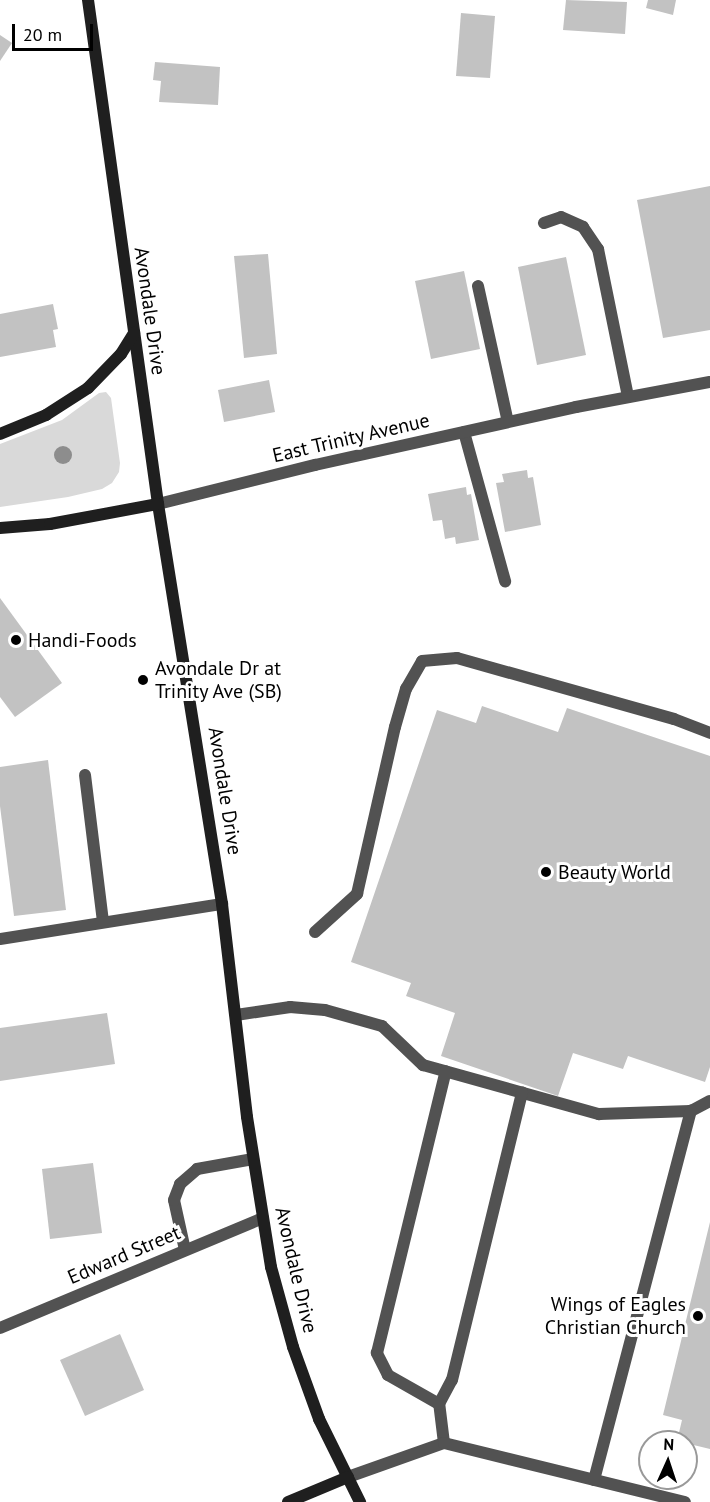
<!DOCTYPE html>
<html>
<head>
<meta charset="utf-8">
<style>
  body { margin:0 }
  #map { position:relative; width:710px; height:1502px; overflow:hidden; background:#fff; font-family:"PT Sans",sans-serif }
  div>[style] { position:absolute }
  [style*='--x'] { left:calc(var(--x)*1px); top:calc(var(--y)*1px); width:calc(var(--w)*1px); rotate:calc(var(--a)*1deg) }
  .green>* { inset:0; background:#d9d9d9 }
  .building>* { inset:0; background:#c2c2c2 }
  .lane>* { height:12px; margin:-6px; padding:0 6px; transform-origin:6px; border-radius:6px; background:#525252 }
  .street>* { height:12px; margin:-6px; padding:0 6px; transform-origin:6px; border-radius:6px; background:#525252 }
  .secondary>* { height:12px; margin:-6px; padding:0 6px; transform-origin:6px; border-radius:6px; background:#1f1f1f }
  .trees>* { width:18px; height:18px; margin:-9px; border-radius:50%; background:#8d8d8d }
  .dots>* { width:16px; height:16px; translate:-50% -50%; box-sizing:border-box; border:3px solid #fff; border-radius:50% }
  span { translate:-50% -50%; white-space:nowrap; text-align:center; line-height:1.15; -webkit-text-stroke:6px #fff; paint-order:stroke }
  .street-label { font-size:20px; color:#000 }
  .poi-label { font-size:20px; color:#000 }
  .left { translate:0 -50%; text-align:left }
  .right { translate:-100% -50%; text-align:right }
  .north { position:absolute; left:638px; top:1430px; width:60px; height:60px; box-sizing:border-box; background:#fff; border:2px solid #999; border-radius:50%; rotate:3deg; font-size:16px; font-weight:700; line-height:24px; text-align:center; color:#000 }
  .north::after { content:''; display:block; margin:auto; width:21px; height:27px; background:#000; clip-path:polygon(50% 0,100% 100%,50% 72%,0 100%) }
  .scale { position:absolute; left:12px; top:24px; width:81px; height:27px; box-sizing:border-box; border:3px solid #000; border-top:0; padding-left:8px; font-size:18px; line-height:21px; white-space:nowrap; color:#000; -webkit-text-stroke:4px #fff; paint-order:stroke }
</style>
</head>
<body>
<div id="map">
  <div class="green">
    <i style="clip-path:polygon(106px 392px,111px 398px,120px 463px,119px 472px,112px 483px,102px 489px,68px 497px,0 507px,0 444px,62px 420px,99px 393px)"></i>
  </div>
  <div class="building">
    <i style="clip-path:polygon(566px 0,627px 2px,625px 34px,563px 30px)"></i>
    <i style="clip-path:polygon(648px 0,676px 0,673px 15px,646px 8px)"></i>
    <i style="clip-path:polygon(461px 13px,495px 16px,490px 78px,456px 76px)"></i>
    <i style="clip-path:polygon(0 35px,12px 43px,0 61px)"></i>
    <i style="clip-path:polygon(155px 62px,220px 67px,218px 105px,159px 102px,161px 81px,153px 80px)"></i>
    <i style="clip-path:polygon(710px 186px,710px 330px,663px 338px,637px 200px)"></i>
    <i style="clip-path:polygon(268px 254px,277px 354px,244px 358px,234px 256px)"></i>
    <i style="clip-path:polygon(566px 257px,586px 355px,537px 365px,518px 267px)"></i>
    <i style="clip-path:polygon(464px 271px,480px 349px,431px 359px,415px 281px)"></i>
    <i style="clip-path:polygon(53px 304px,58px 329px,53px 330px,56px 347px,0 357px,0 314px)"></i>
    <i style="clip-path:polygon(269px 380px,275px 412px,224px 422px,218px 390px)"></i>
    <i style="clip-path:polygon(527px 470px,528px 478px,533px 477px,541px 525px,505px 532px,496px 483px,504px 482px,502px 474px)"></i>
    <i style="clip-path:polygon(466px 487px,467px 495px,471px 494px,479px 540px,456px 544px,455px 537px,445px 539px,442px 520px,433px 521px,428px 494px)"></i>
    <i style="clip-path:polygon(0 598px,62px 683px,15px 717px,0 697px)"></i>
    <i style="clip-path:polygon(482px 706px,558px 732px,567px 708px,710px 756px,710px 1067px,705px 1082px,628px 1056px,623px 1069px,573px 1053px,558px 1096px,441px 1056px,455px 1013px,406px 996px,411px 983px,351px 962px,437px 710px,476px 723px)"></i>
    <i style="clip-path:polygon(48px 760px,66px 910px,14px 916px,0 806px,0 767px)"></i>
    <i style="clip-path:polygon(107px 1013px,115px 1064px,0 1081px,0 1028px)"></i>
    <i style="clip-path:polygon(93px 1163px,102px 1233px,50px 1239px,42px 1169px)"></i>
    <i style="clip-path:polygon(710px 1222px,710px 1449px,677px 1441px,682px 1420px,663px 1415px)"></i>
    <i style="clip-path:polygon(120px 1334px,144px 1390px,85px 1416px,60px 1360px)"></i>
  </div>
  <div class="lane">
    <i style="--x:544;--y:223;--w:18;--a:-19"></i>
    <i style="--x:561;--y:217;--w:24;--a:24"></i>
    <i style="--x:583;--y:227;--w:27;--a:56"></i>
    <i style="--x:598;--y:249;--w:151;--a:78.5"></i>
    <i style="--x:478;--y:286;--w:139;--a:77.6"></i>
    <i style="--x:464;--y:432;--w:155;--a:74.6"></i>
    <i style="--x:85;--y:775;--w:147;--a:83"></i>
    <i style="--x:315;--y:932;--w:57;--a:-42.1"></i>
    <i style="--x:357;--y:894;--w:171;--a:-77.2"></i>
    <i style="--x:395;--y:727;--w:40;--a:-74"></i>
    <i style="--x:406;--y:689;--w:32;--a:-60"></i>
    <i style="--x:422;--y:661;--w:35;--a:-5"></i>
    <i style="--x:457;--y:658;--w:225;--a:15.7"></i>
    <i style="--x:674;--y:719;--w:39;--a:21"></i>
    <i style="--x:0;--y:939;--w:225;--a:-9"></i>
    <i style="--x:236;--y:1015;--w:55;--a:-8.4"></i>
    <i style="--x:290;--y:1007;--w:35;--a:5"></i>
    <i style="--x:325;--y:1010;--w:59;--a:15.7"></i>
    <i style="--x:382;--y:1026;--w:57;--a:43.6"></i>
    <i style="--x:423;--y:1065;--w:183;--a:15.6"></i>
    <i style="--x:599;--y:1114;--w:92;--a:-1.9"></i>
    <i style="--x:691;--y:1111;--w:21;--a:-28"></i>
    <i style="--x:185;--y:1250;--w:51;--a:-102.4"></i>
    <i style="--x:174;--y:1200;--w:17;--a:-69"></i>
    <i style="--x:180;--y:1184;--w:23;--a:-41"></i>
    <i style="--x:197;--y:1169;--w:57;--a:-10.1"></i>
    <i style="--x:439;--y:1404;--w:27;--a:-62"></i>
    <i style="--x:452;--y:1380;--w:296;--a:-76.3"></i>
    <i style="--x:444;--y:1443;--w:39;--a:-97"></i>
    <i style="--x:439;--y:1404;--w:59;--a:-150.4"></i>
    <i style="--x:388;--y:1375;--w:25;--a:-117"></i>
    <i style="--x:377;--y:1353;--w:290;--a:-76.3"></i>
    <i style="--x:348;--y:1477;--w:102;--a:-19.5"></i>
    <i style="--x:444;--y:1443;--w:248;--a:13.8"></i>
    <i style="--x:594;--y:1480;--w:382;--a:-75.3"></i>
  </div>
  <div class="street">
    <i style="--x:158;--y:504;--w:162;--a:-14"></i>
    <i style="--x:315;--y:465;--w:267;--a:-12.5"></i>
    <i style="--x:576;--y:407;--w:136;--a:-10.6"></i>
    <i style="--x:0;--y:1328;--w:285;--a:-22.7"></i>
  </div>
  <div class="secondary">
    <i style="--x:88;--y:0;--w:509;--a:82.09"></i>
    <i style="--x:158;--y:504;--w:405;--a:80.9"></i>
    <i style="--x:222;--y:904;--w:214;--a:83.3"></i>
    <i style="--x:247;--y:1117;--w:152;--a:80.9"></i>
    <i style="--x:271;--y:1267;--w:83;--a:74.6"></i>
    <i style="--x:293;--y:1347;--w:77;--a:70.1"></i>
    <i style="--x:319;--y:1419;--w:93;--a:63.7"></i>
    <i style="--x:0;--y:434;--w:50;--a:-22.4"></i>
    <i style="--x:46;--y:415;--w:50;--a:-32.7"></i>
    <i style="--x:88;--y:388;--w:47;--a:-45.9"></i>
    <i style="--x:121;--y:354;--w:25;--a:-58"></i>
    <i style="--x:0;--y:528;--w:50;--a:-4.6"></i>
    <i style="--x:50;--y:524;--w:110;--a:-10.5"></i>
    <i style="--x:288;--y:1502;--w:65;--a:-22.6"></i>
  </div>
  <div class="trees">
    <i style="left:63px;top:455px"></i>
  </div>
  <div class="dots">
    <i style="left:16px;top:640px;background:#000"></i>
    <i style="left:143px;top:680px;background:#000"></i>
    <i style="left:546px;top:872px;background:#000"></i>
    <i style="left:698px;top:1316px;background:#000"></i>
  </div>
  <div class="street-label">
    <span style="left:150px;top:311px;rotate:82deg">Avondale Drive</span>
    <span style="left:351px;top:438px;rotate:-13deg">East Trinity Avenue</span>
    <span style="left:225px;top:791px;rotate:81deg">Avondale Drive</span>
    <span style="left:124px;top:1255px;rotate:-23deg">Edward Street</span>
    <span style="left:296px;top:1270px;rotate:77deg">Avondale Drive</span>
  </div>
  <div class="poi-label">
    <span class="left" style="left:28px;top:640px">Handi-Foods</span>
    <span class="left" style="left:155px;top:680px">Avondale Dr at<br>Trinity Ave (SB)</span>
    <span class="left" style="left:558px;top:872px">Beauty World</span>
    <span class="right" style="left:686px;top:1316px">Wings of Eagles<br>Christian Church</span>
  </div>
  <div class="north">N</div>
  <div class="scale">20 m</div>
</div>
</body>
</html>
